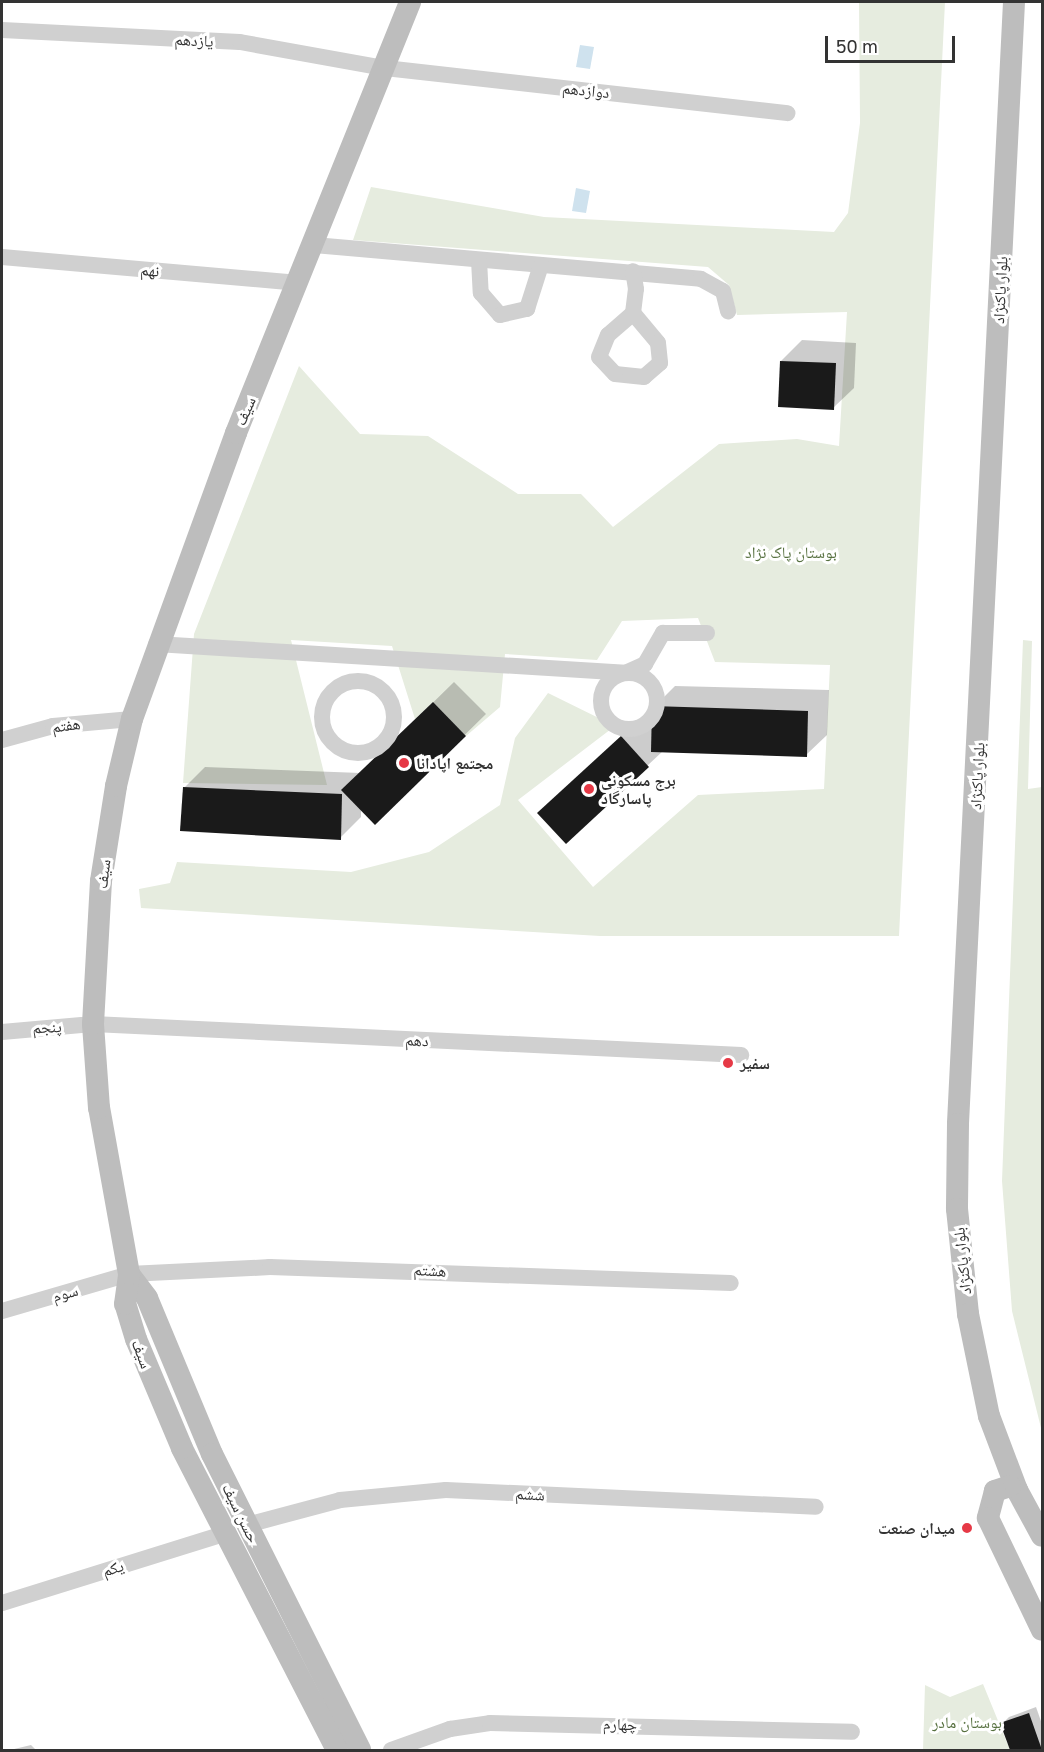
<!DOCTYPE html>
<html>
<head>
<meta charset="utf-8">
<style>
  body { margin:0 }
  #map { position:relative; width:1044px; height:1752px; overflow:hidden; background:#fff; font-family:"Golos Text","Noto Naskh Arabic",sans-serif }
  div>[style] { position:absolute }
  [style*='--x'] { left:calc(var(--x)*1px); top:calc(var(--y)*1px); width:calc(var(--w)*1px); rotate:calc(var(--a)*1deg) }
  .green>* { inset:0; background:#e6ecdf }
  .water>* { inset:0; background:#cfe2ee }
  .shadow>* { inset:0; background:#0003 }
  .building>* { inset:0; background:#1a1a1a }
  .street>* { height:16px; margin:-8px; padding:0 8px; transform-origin:8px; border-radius:8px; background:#d0d0d0 }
  .street>.ring { margin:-8px; padding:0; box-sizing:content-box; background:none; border:16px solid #d0d0d0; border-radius:50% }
  .secondary>* { height:22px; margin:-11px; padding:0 11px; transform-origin:11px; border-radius:11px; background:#bdbdbd }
  .dots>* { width:16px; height:16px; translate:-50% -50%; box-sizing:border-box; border:3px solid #fff; border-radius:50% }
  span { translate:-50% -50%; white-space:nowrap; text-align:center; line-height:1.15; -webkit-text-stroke:6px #fff; paint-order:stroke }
  .street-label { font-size:16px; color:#333 }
  .park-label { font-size:16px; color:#56703f }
  .poi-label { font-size:16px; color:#333; font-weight:700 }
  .left { translate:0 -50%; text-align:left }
  .right { translate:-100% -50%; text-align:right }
  .frame { position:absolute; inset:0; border:3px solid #333; pointer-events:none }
  .scale { position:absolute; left:825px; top:36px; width:130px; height:27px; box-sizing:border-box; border:3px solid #333; border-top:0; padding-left:8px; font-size:18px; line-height:21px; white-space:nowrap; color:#333; -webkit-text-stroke:4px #fff; paint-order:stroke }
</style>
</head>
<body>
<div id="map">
  <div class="green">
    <i style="clip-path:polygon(859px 2px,945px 2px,899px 936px,600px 936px,141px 908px,139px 889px,170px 883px,177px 862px,351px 872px,429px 852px,500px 805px,515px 738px,548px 693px,615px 726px,518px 800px,593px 887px,698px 795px,824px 789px,830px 665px,715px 662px,698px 618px,622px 621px,597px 660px,505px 654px,500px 707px,466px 736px,433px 702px,415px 719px,392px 646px,291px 640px,327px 785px,183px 783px,194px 634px,299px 366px,360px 434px,428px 436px,518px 494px,581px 494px,613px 527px,719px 444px,797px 439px,839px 446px,847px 312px,737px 315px,729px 285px,708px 267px,353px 240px,371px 187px,544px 217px,834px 232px,848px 213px,860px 123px)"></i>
    <i style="clip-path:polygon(1023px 640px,1032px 641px,1028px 789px,1042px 787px,1042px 1432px,1012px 1311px,1002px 1181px)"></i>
    <i style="clip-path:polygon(983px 1684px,1010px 1750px,923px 1750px,925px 1685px,950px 1697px)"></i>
  </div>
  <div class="water">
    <i style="clip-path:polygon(580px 45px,594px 47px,590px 69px,576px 67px)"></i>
    <i style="clip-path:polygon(576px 188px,590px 191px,586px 213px,572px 211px)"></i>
  </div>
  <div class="shadow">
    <i style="clip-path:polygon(802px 340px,856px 343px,854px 388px,833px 408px,781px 361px)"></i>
    <i style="clip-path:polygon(454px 682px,486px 714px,375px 823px,361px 809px,361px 817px,340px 838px,184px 788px,205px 767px,361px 773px)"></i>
    <i style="clip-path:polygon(675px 686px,829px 690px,827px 735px,806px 755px,663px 751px,566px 842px,539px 813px,642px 717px,653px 728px,654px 707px)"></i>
    <i style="clip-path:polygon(1036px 1707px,1042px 1724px,1042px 1750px,1012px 1750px,1002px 1724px,1009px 1717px)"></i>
    <i style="clip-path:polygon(31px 1745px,36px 1750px,10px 1750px)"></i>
  </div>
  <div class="building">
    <i style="clip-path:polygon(780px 361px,836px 363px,834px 410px,778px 407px)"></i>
    <i style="clip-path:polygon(433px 702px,466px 736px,375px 825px,341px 790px)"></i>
    <i style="clip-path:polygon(652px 706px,808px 711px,807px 757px,651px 752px)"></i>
    <i style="clip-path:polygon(621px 736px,649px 767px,566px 844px,537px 813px)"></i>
    <i style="clip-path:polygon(183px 787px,342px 794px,341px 840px,180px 831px)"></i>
    <i style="clip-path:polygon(1029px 1713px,1042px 1750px,1010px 1750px,1000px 1723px)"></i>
  </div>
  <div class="street">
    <i style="--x:2;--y:30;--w:238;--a:2.9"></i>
    <i style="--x:240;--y:42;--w:147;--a:10.2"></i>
    <i style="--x:385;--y:68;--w:405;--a:6.4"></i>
    <i style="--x:314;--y:245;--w:388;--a:5"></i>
    <i style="--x:701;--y:279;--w:25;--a:29"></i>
    <i style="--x:723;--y:291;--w:21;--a:76"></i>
    <i style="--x:2;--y:257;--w:298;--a:5"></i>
    <i style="--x:479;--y:260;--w:33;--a:87"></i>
    <i style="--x:481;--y:293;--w:29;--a:49"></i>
    <i style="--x:500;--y:315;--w:28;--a:-13"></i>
    <i style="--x:527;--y:309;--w:46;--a:-72.3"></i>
    <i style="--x:633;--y:313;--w:39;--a:50"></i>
    <i style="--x:658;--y:343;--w:20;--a:84"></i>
    <i style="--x:660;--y:363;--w:21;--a:139"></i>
    <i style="--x:644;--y:377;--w:29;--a:-174"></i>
    <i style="--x:615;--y:374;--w:23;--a:-133"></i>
    <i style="--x:599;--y:357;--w:24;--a:-68"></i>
    <i style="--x:608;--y:335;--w:33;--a:-41"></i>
    <i style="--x:633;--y:313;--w:24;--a:-83"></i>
    <i style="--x:636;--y:289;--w:18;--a:-99"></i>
    <i style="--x:156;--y:644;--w:470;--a:3.5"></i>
    <i style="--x:625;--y:673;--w:22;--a:-24"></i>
    <i style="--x:645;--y:664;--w:36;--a:-60"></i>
    <i style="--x:663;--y:633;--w:44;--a:0"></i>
    <i class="ring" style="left:601px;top:673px;width:40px;height:40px"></i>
    <i class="ring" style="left:322px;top:681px;width:56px;height:56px"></i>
    <i style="--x:2;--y:740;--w:53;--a:-15.4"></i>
    <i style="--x:53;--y:726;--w:79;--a:-5.1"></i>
    <i style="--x:2;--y:1032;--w:91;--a:-5"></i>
    <i style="--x:93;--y:1024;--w:649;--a:2.74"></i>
    <i style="--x:2;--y:1311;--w:132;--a:-16.2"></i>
    <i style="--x:129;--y:1274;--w:141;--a:-2.8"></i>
    <i style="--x:270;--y:1267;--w:461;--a:2"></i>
    <i style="--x:247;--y:1525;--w:96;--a:-15"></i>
    <i style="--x:340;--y:1500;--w:106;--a:-5.4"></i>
    <i style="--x:446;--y:1490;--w:370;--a:2.6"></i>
    <i style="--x:2;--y:1603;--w:232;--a:-17.3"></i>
    <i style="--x:391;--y:1750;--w:63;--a:-19.6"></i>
    <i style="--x:450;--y:1729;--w:40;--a:-8.5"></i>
    <i style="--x:490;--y:1723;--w:362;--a:1.4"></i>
  </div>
  <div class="secondary">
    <i style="--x:1014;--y:2;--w:1123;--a:92.86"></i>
    <i style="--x:958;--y:1124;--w:85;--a:90.7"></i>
    <i style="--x:957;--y:1209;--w:106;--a:84"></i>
    <i style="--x:968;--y:1314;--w:104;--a:78.4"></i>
    <i style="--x:989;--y:1416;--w:79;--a:69.3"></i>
    <i style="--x:1017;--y:1490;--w:52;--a:61.5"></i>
    <i style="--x:129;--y:1274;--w:30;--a:53"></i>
    <i style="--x:147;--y:1298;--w:169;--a:67.4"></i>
    <i style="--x:212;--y:1454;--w:331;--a:63.4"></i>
    <i style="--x:1017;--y:1490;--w:8;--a:-150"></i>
    <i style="--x:1010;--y:1486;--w:16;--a:162"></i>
    <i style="--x:995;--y:1491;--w:28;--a:105"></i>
    <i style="--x:988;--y:1518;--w:124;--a:64.3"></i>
    <i style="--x:337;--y:1750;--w:339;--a:-117.2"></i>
    <i style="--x:182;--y:1448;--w:118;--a:-112.9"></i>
    <i style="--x:136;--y:1339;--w:37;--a:-107"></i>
    <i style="--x:125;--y:1304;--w:30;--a:-82"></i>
    <i style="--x:129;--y:1274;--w:169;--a:-100.2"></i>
    <i style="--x:99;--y:1108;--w:84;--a:-94.1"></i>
    <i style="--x:93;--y:1024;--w:143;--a:-86.8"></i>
    <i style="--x:101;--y:881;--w:96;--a:-81"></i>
    <i style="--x:116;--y:786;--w:69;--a:-76.6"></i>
    <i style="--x:132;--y:719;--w:304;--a:-70"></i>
    <i style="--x:236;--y:433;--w:465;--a:-68"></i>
  </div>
  <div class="dots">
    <i style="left:404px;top:763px;background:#e63946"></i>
    <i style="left:589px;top:789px;background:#e63946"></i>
    <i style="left:728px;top:1063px;background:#e63946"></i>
    <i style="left:967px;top:1528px;background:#e63946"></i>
  </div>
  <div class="street-label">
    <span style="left:194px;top:40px;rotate:3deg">یازدهم</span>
    <span style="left:586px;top:90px;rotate:6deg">دوازدهم</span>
    <span style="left:150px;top:270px;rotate:5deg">نهم</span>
    <span style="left:1000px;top:290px;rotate:-87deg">بلوار پاکنژاد</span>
    <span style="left:245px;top:411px;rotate:-67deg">سیف</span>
    <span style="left:66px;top:725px;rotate:-8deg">هفتم</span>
    <span style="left:977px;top:776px;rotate:-87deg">بلوار پاکنژاد</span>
    <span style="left:103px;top:874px;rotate:-83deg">سیف</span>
    <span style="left:47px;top:1027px;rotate:-3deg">پنجم</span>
    <span style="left:417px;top:1040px;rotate:3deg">دهم</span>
    <span style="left:962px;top:1261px;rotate:-96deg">بلوار پاکنژاد</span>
    <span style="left:430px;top:1270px;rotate:3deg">هشتم</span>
    <span style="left:65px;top:1293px;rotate:-16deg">سوم</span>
    <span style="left:142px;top:1354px;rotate:69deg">سیف</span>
    <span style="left:530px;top:1494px;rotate:3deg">ششم</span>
    <span style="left:241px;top:1513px;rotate:64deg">حسن سیف</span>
    <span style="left:113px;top:1568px;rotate:-17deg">یکم</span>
    <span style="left:620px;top:1724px;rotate:2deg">چهارم</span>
  </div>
  <div class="park-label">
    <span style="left:791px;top:552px">بوستان پاک نژاد</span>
    <span style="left:967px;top:1722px">بوستان مادر</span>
  </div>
  <div class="poi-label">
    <span class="left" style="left:416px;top:763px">مجتمع اپادانا</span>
    <span class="left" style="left:601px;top:789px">برج مسکونی<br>پاسارگاد</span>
    <span class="left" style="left:740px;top:1063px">سفیر</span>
    <span class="right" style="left:955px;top:1528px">میدان صنعت</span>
  </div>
  <div class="frame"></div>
  <div class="scale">50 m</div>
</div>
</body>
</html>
